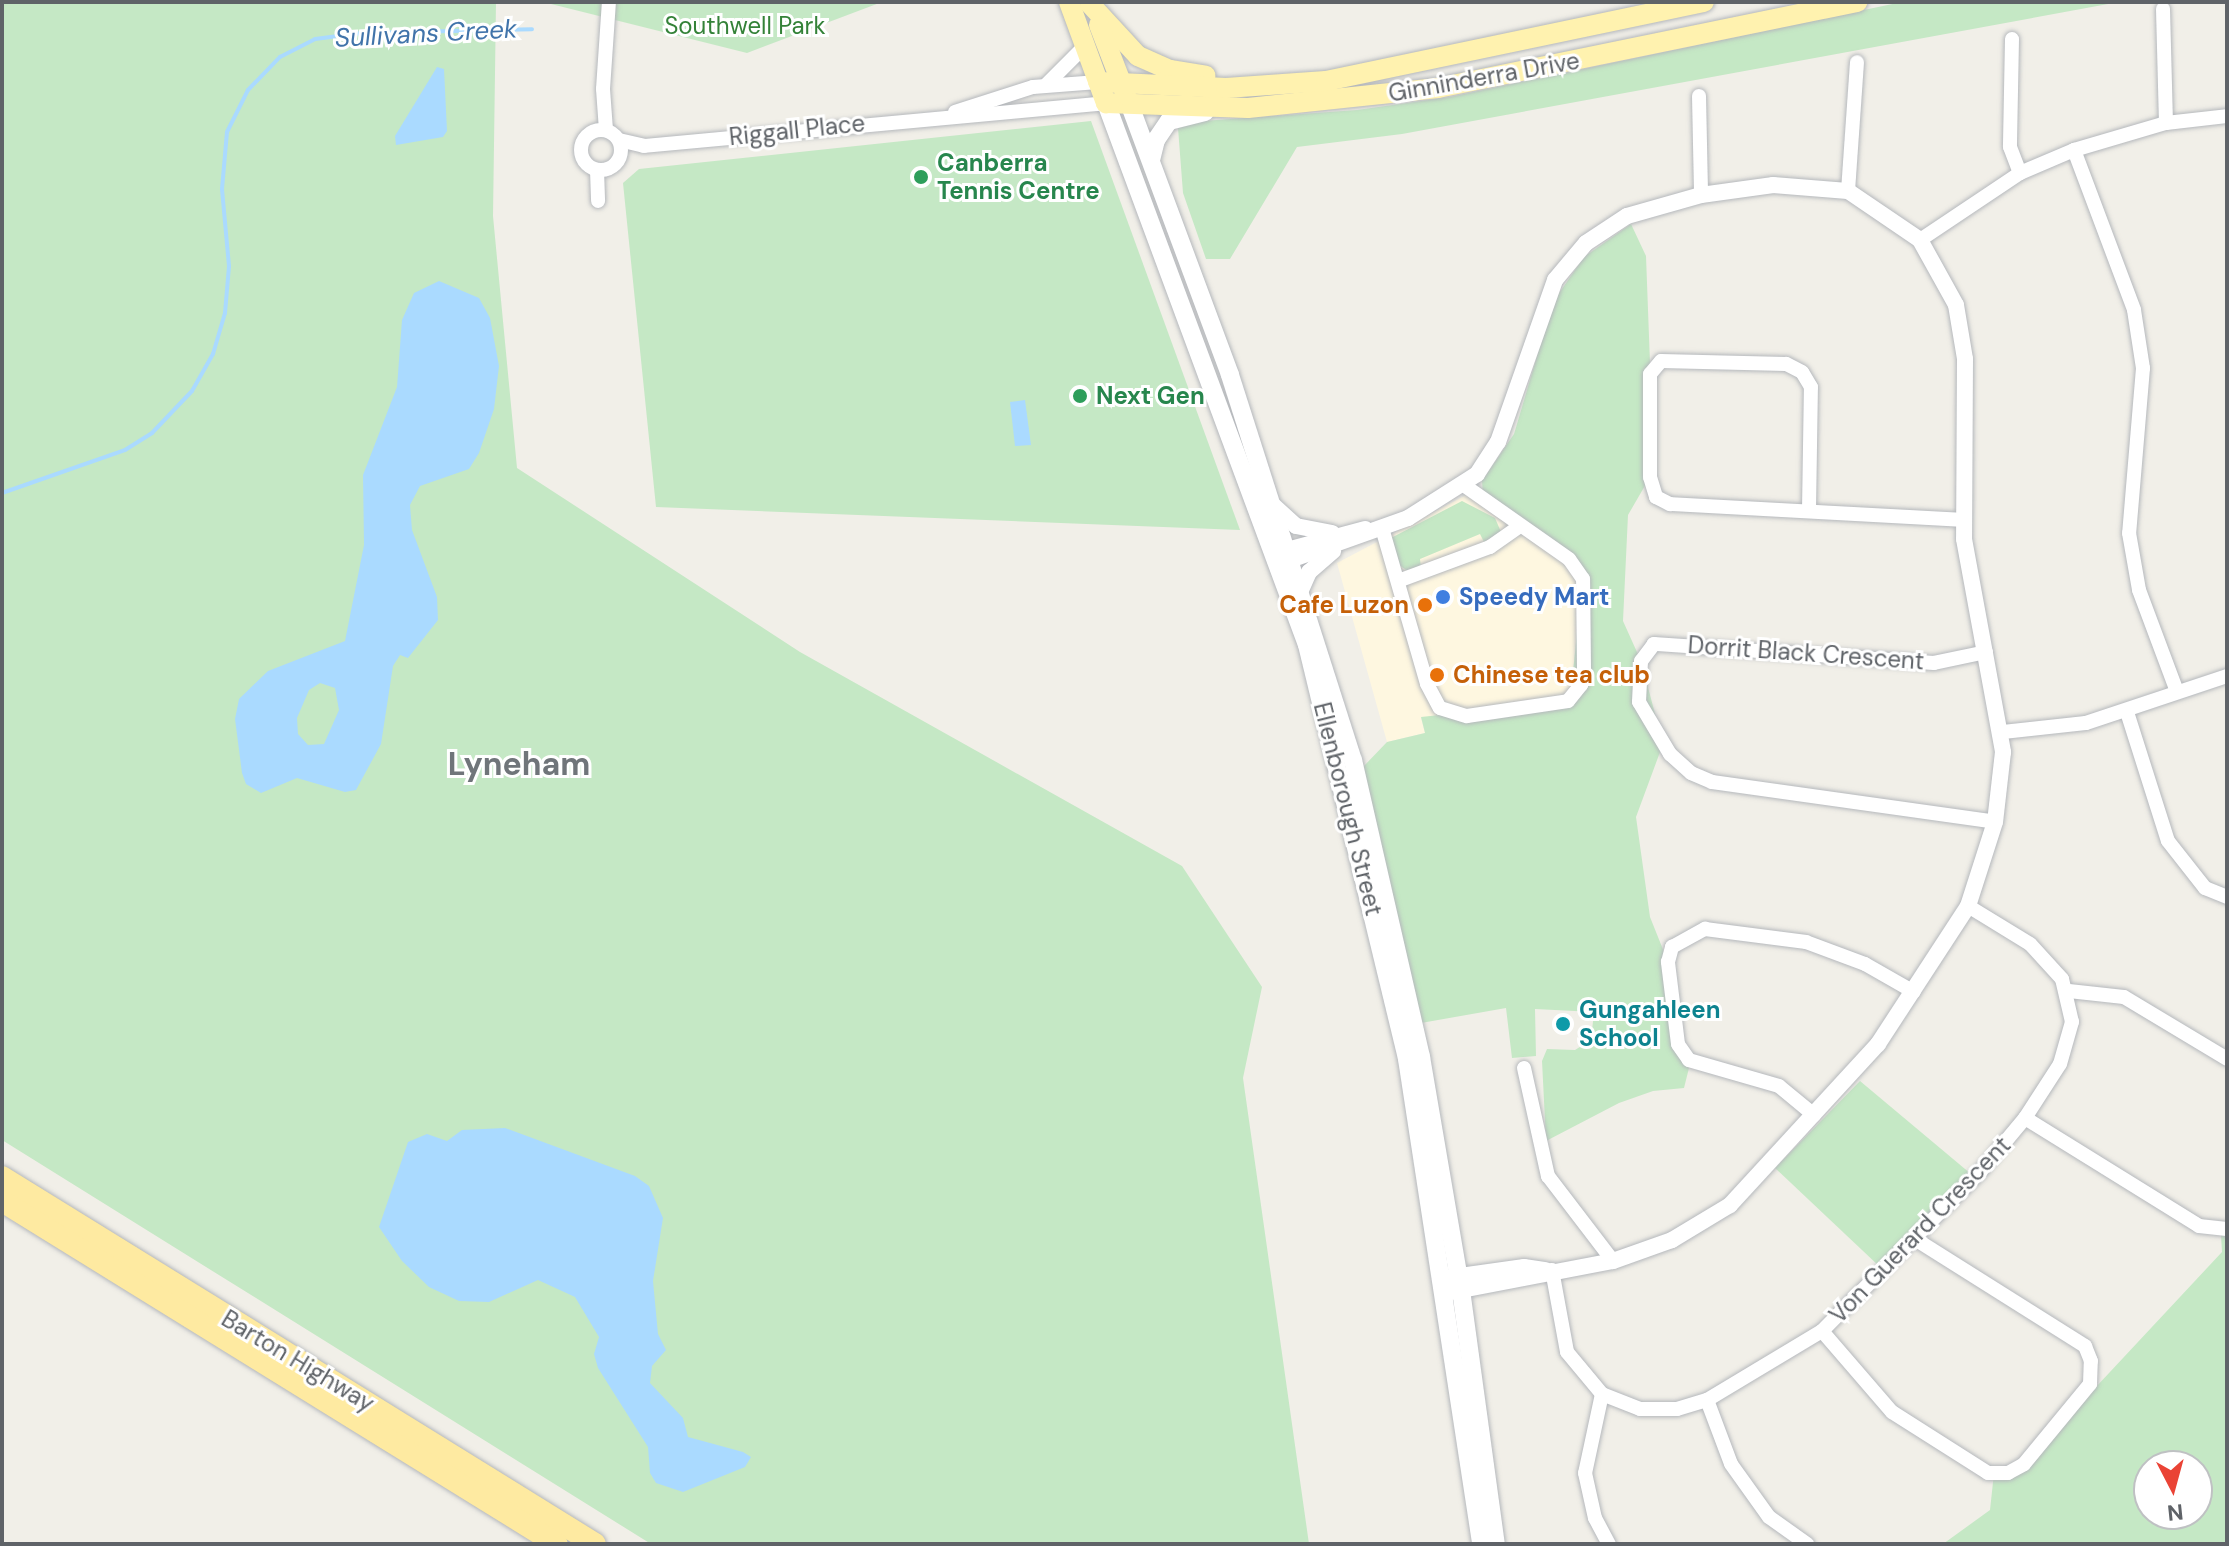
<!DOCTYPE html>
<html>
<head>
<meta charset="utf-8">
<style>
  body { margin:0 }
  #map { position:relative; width:2229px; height:1546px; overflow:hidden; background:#f1efe8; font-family:"DM Sans",sans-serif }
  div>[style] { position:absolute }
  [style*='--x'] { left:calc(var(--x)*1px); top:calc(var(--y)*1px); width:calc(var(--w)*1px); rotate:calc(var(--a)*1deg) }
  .commercial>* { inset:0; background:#fef7e0 }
  .green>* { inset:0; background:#c5e8c5 }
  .water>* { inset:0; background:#aadaff }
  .stream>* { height:4px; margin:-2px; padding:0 2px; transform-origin:2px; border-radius:2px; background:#aadaff }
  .roads { filter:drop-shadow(0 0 2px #b5b8bc) drop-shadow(0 0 2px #b5b8bc) }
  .minor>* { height:14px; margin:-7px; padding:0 7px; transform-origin:7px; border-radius:7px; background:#fff }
  .minor>.ring { margin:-7px; padding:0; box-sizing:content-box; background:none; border:14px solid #fff; border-radius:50% }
  .tertiary>* { height:16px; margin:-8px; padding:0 8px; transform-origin:8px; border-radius:8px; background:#fff }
  .secondary>* { height:18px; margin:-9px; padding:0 9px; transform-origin:9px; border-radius:9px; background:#fff }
  .primary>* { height:20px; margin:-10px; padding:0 10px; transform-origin:10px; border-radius:10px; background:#fff2af }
  .trunk>* { height:22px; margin:-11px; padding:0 11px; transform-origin:11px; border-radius:11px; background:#feeaa1 }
  .dots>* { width:22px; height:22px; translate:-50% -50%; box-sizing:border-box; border:4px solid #fff; border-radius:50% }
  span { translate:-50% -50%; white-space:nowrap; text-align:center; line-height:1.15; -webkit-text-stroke:6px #fff; paint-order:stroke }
  .park-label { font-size:24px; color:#348238 }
  .street-label { font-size:24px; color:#5f6368 }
  .leisure-label { font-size:24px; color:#27864d; font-weight:700 }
  .left { translate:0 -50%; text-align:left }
  .shop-label { font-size:24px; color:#366cbe; font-weight:700 }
  .food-label { font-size:24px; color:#c56008; font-weight:700 }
  .right { translate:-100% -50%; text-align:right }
  .culture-label { font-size:24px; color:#0d838f; font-weight:700 }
  .water-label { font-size:26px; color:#4174aa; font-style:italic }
  .district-label { font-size:32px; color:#70757a; font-weight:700 }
  .frame { position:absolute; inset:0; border:4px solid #5f6368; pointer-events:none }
  .north { position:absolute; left:2133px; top:1450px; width:80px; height:80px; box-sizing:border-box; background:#fff; border:2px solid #bfc1c3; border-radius:50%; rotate:174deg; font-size:22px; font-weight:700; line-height:32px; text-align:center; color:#5f6368 }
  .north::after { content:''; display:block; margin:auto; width:28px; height:36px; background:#ea4335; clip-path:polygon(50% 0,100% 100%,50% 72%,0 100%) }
</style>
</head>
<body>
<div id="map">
  <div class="commercial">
    <i style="clip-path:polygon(1468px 494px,1583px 574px,1570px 701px,1421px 718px,1425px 733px,1387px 742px,1337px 563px)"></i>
  </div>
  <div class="green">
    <i style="clip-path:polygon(2px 2px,496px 2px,493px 216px,517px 468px,800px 652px,1182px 866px,1262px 987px,1243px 1078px,1309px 1544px,651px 1544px,2px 1140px)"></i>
    <i style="clip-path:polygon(543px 2px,882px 2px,747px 53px)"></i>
    <i style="clip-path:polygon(1902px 2px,2119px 2px,1402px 134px,1297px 147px,1230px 259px,1206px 259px,1183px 193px,1178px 128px,1189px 122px,1357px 110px,1450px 97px)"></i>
    <i style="clip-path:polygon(1091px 121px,1240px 530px,656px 507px,623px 183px,639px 169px)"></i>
    <i style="clip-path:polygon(1631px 224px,1646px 256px,1652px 417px,1650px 477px,1628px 515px,1623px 621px,1641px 661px,1663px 744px,1636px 817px,1650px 917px,1668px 962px,1674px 1015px,1689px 1068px,1684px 1088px,1653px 1091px,1619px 1103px,1546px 1141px,1542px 1061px,1547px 1049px,1575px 1050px,1591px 1040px,1594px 1012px,1535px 1009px,1536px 1056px,1512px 1058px,1506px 1008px,1421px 1023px,1363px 767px,1387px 742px,1425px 733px,1421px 717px,1570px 701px,1583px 574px,1483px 495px,1482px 481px,1514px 434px,1553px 302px,1584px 257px)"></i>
    <i style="clip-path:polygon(1462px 501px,1495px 518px,1501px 532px,1484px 542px,1480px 534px,1420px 559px,1421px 568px,1409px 572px,1399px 565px,1391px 538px)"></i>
    <i style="clip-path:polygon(1860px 1081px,1971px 1174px,1880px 1267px,1775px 1168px)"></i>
    <i style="clip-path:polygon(evenodd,2227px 1232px,2227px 1544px,1943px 1544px,1990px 1510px,1994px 1473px,2024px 1464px,2222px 1252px,2221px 1235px,2227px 1232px,2149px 1466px,2197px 1466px,2197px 1514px,2149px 1514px,2149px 1466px)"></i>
  </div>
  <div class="water">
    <i style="clip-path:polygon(437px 67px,444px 69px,447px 131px,443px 137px,396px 145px,395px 136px)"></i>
    <i style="clip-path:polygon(evenodd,439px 281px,479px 298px,490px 318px,499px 366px,494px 409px,479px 453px,469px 469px,420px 486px,410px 505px,412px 530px,437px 597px,438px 620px,408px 658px,400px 655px,393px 666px,381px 744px,356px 790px,345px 792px,297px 778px,261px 793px,246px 784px,242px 773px,235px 719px,239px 699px,268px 671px,345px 641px,364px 545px,363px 475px,397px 387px,402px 320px,414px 293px,439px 281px,320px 683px,335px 688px,339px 710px,324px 744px,308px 745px,298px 734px,297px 718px,309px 690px,320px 683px)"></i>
    <i style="clip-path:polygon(1025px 400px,1031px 445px,1015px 446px,1010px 402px)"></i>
    <i style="clip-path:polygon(505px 1128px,635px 1176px,649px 1186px,663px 1218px,653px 1281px,658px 1334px,666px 1350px,652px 1366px,650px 1383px,683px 1418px,688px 1437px,743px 1452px,751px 1457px,745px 1467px,683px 1492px,656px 1483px,650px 1473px,648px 1447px,598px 1368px,594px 1354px,599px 1337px,575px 1297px,538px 1280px,489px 1302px,459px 1301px,429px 1287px,402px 1261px,379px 1227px,408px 1142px,427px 1134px,447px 1141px,462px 1130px)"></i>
  </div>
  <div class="stream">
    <i style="--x:2;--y:493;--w:130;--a:-19.3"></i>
    <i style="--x:125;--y:450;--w:32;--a:-32"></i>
    <i style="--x:152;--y:433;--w:58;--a:-46.4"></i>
    <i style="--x:192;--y:391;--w:43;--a:-60.4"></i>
    <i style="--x:213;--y:354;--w:43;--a:-73.7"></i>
    <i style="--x:225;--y:313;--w:47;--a:-85.1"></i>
    <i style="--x:229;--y:266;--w:77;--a:-95.2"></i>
    <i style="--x:222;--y:189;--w:57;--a:-85"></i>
    <i style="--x:227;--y:132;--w:47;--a:-63.4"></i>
    <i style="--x:248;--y:90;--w:46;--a:-45.9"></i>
    <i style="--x:280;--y:57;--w:39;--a:-27"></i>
    <i style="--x:315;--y:39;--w:47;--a:-7.3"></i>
    <i style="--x:362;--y:33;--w:170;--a:-1.3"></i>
  </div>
  <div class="roads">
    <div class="minor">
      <i style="--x:2163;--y:9;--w:114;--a:88.5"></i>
      <i style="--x:2012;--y:39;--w:108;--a:91.1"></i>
      <i style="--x:2010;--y:147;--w:28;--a:69"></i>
      <i style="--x:1047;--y:84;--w:54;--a:-45"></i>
      <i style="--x:1699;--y:96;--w:99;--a:88.8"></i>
      <i style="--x:955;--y:112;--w:82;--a:-17.8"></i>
      <i style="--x:1033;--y:87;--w:65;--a:-4.4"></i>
      <i class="ring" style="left:581px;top:130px;width:26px;height:26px"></i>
      <i style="--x:606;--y:130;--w:41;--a:-94.2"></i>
      <i style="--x:603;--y:89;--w:87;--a:-86.1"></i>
      <i style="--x:619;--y:140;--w:26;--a:13"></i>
      <i style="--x:644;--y:146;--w:464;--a:-5.3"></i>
      <i style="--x:2074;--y:150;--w:171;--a:69.4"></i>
      <i style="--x:2134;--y:310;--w:59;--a:81.2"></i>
      <i style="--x:2143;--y:368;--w:166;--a:94.8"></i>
      <i style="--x:2129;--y:533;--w:58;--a:80"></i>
      <i style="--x:2139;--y:590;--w:106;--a:69.5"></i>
      <i style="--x:597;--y:170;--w:31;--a:88"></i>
      <i style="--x:1848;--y:191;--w:129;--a:-86"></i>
      <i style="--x:1920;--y:240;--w:120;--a:-33.8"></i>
      <i style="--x:2020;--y:173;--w:59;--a:-23.1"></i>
      <i style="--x:2074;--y:150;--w:96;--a:-16.4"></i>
      <i style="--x:2166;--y:123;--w:61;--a:-6.5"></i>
      <i style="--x:1809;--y:510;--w:123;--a:-89.1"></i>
      <i style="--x:1811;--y:387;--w:17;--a:-121"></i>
      <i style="--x:1802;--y:372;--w:18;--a:-153"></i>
      <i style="--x:1786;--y:364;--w:125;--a:-178.6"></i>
      <i style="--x:1661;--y:361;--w:17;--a:130"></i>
      <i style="--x:1650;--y:374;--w:103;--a:90"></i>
      <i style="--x:1650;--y:477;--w:21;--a:73"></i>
      <i style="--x:1656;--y:497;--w:16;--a:27"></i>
      <i style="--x:1670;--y:504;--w:293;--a:3.1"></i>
      <i style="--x:1382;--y:528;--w:162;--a:73.9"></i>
      <i style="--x:1427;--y:684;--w:27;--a:62"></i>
      <i style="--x:1440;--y:708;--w:28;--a:17"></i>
      <i style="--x:1467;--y:716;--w:102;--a:-8.4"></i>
      <i style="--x:1568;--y:701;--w:21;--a:-51"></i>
      <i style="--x:1581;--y:685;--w:16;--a:-79"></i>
      <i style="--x:1584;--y:669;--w:90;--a:-90.6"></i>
      <i style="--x:1583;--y:579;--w:24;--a:-125"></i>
      <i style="--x:1569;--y:559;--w:127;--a:-144.9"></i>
      <i style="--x:1398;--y:581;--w:98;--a:-20.3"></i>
      <i style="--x:1490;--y:547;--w:37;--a:-35"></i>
      <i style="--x:1986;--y:652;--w:53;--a:168.1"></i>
      <i style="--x:1934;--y:663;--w:281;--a:-176.1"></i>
      <i style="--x:1654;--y:644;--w:21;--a:127"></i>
      <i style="--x:1641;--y:661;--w:41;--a:92.8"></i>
      <i style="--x:1639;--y:702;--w:61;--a:59.2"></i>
      <i style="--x:1670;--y:754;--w:28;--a:42"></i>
      <i style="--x:1691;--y:773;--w:23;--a:23"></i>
      <i style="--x:1712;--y:782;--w:286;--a:8"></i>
      <i style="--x:2127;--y:712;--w:135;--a:72.4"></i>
      <i style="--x:2168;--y:841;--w:60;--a:51.8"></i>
      <i style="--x:2205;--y:888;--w:24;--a:22"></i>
      <i style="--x:2003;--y:732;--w:83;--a:-6.2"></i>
      <i style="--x:2086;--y:723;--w:149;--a:-18.4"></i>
      <i style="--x:2069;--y:991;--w:55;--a:6.2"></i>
      <i style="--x:2124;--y:997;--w:120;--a:31"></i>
      <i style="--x:1524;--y:1068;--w:111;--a:77.5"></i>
      <i style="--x:1548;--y:1176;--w:107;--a:52.6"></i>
      <i style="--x:1814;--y:1115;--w:45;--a:-140.4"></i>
      <i style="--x:1779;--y:1086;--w:94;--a:-163.9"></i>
      <i style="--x:1689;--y:1060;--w:19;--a:-125"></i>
      <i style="--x:1678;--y:1044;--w:83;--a:-97"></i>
      <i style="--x:1668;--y:962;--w:16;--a:-75"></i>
      <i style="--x:1672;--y:947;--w:38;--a:-29"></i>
      <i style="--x:1705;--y:929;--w:102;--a:7.3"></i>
      <i style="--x:1806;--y:942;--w:63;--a:20.4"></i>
      <i style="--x:1865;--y:964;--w:56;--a:29.7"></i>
      <i style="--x:2025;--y:1118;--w:205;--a:31.8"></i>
      <i style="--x:2199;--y:1226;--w:28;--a:6"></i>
      <i style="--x:1552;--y:1270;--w:83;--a:79.6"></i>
      <i style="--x:1567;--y:1352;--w:55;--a:50.2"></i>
      <i style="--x:1602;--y:1394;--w:41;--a:21.5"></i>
      <i style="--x:1640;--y:1409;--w:37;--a:0"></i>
      <i style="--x:1677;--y:1409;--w:31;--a:-17"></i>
      <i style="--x:1707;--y:1400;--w:134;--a:-31"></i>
      <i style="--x:1822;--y:1331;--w:224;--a:-45.2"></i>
      <i style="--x:1980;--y:1172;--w:70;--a:-50.2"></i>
      <i style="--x:2025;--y:1118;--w:64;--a:-57.1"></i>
      <i style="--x:2060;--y:1064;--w:44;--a:-74.1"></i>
      <i style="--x:2072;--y:1022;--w:44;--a:-103.1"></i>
      <i style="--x:2062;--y:979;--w:47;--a:-132.4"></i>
      <i style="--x:2030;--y:944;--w:73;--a:-148.5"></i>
      <i style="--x:1822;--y:1331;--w:107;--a:49.2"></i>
      <i style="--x:1892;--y:1412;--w:114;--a:32.4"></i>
      <i style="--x:1988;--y:1473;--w:20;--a:0"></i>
      <i style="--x:2008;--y:1473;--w:18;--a:-29"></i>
      <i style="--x:2024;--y:1464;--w:104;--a:-50.5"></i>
      <i style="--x:2090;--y:1384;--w:23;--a:-88"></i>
      <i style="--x:2091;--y:1361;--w:16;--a:-112"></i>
      <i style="--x:2085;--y:1346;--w:199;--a:-147.8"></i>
      <i style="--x:1602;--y:1394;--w:81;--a:102.1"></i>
      <i style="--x:1585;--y:1473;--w:46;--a:77.5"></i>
      <i style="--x:1595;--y:1518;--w:30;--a:62"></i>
      <i style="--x:1707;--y:1400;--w:68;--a:69.4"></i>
      <i style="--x:1731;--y:1464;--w:65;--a:54.4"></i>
      <i style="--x:1769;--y:1517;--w:47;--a:35.4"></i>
    </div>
    <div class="tertiary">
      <i style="--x:1274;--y:506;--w:30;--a:42"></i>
      <i style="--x:1296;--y:526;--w:37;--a:11"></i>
      <i style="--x:1287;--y:550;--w:81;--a:-15.1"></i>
      <i style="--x:1279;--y:564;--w:137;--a:-19.6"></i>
      <i style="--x:1408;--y:518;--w:82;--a:-32.5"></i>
      <i style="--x:1477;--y:474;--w:38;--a:-57"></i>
      <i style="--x:1498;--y:442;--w:172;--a:-70.6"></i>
      <i style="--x:1555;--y:280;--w:48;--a:-50"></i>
      <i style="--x:1586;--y:243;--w:49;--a:-33.4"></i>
      <i style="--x:1627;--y:216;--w:77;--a:-15.8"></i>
      <i style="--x:1701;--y:195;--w:73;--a:-7.9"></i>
      <i style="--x:1773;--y:185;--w:75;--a:4.6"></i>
      <i style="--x:1848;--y:191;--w:87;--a:34.2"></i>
      <i style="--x:1920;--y:240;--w:74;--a:61"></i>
      <i style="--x:1956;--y:305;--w:55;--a:80.5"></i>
      <i style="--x:1965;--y:359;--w:180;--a:90.3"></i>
      <i style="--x:1964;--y:539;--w:217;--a:79.6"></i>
      <i style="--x:2003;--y:752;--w:70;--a:96.5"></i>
      <i style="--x:1995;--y:822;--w:88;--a:107.8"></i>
      <i style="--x:1968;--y:906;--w:165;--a:123.1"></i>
      <i style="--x:1878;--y:1044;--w:219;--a:132.6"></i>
      <i style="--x:1730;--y:1205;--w:68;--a:148.9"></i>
      <i style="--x:1672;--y:1240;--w:63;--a:160.4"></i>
      <i style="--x:1613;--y:1261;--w:166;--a:169.2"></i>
      <i style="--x:1301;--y:590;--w:20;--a:-66"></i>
      <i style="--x:1309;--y:572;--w:32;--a:-41"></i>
      <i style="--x:1446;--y:1278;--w:79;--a:-8"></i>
      <i style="--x:1524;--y:1267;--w:22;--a:8"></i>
    </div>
    <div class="secondary">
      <i style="--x:1106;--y:103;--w:578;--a:69.65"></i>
      <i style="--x:1307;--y:645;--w:426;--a:76.4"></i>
      <i style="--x:1407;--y:1059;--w:491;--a:81.3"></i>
      <i style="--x:1129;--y:103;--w:290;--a:69.6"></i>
      <i style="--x:1230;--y:375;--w:404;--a:72.3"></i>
      <i style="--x:1353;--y:760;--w:305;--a:77.1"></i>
      <i style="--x:1421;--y:1057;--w:236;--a:80.3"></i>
      <i style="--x:1461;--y:1290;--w:256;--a:82.2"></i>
      <i style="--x:1151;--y:160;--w:21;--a:-76"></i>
      <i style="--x:1156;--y:140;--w:23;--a:-56"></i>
      <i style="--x:1169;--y:121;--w:37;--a:-14"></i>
    </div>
    <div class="primary">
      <i style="--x:1069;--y:2;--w:108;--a:69.9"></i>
      <i style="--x:1106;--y:103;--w:142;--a:2"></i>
      <i style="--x:1248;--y:108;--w:191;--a:-6"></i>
      <i style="--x:1438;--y:88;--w:428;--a:-11.6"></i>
      <i style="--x:1090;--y:4;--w:71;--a:47.3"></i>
      <i style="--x:1138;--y:56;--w:35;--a:24"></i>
      <i style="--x:1170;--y:70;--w:36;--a:9"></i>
      <i style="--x:1099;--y:25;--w:75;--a:68.9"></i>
      <i style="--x:1098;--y:82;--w:128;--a:2.7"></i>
      <i style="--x:1226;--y:88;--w:100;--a:-4"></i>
      <i style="--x:1326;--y:81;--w:386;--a:-11.8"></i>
    </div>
    <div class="trunk">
      <i style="--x:2;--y:1177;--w:697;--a:31.75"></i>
      <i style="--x:2;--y:1201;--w:652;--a:31.72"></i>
    </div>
  </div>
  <div class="dots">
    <i style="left:921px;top:177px;background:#2e9e5b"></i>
    <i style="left:1080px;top:396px;background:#2e9e5b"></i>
    <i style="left:1443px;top:597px;background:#3f7fe0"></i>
    <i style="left:1425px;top:605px;background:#e8710a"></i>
    <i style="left:1437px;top:675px;background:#e8710a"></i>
    <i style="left:1563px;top:1024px;background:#0f9aa8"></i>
  </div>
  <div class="park-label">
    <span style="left:745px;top:26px">Southwell Park</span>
  </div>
  <div class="street-label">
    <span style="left:1484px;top:77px;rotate:-10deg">Ginninderra Drive</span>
    <span style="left:797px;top:130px;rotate:-6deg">Riggall Place</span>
    <span style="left:1806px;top:653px;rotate:4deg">Dorrit Black Crescent</span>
    <span style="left:1348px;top:809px;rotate:76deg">Ellenborough Street</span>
    <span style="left:1920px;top:1230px;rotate:-46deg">Von Guerard Crescent</span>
    <span style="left:298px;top:1361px;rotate:31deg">Barton Highway</span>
  </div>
  <div class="leisure-label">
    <span class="left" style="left:937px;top:177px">Canberra<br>Tennis Centre</span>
    <span class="left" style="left:1096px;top:396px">Next Gen</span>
  </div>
  <div class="shop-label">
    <span class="left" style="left:1459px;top:597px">Speedy Mart</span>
  </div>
  <div class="food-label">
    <span class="right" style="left:1409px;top:605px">Cafe Luzon</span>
    <span class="left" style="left:1453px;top:675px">Chinese tea club</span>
  </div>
  <div class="culture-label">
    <span class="left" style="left:1579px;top:1024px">Gungahleen<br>School</span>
  </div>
  <div class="water-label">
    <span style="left:426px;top:34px;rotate:-3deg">Sullivans Creek</span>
  </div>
  <div class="district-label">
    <span style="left:519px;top:764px">Lyneham</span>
  </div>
  <div class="frame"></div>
  <div class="north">N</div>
</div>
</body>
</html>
